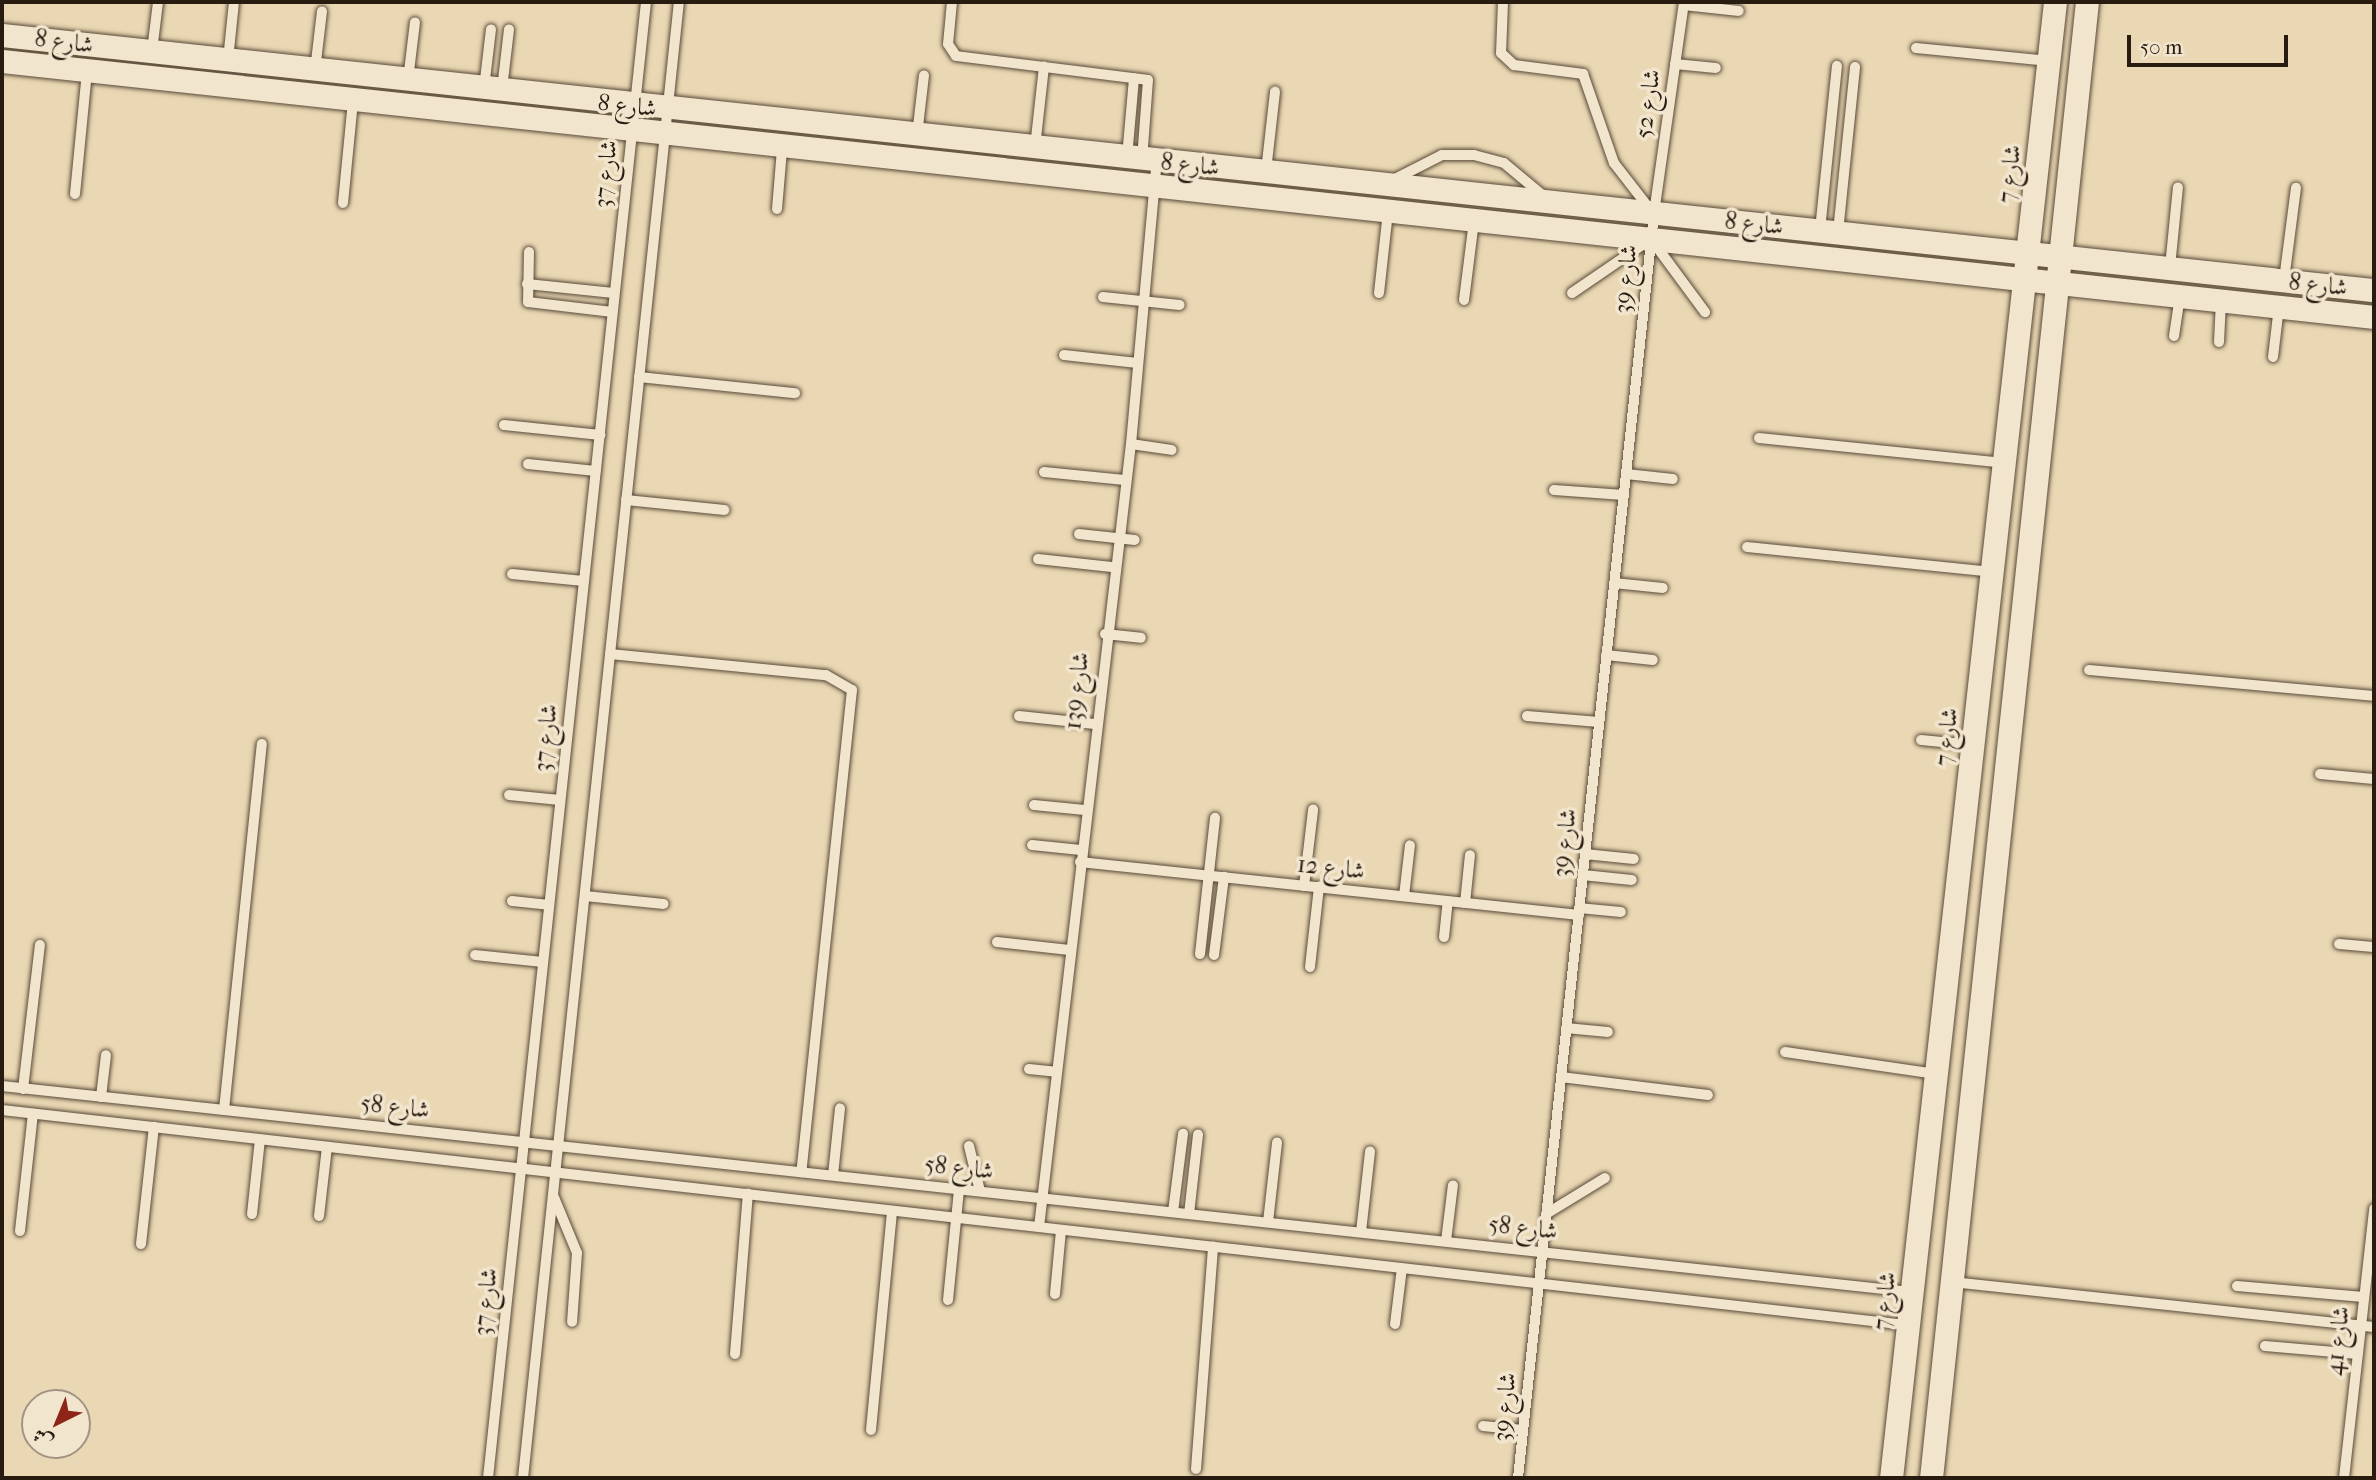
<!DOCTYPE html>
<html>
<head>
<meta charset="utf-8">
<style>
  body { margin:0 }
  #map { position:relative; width:2376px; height:1480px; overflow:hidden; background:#ead7b3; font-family:"IM FELL French Canon",Amiri,serif }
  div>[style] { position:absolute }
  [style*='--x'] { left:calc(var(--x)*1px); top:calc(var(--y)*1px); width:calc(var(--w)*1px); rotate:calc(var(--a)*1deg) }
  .roads { filter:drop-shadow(0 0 2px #584a39) drop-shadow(0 0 2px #584a39) }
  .service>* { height:10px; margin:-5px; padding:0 5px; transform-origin:5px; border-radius:5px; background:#f1e5ce }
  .minor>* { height:23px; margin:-11.5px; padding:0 11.5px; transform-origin:11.5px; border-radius:11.5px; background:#f1e5ce }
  span { translate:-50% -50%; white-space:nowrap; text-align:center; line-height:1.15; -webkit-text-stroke:7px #f1e5ce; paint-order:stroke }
  .street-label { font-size:24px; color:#281b10 }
  .frame { position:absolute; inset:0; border:4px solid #281b10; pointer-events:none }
  .north { position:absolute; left:21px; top:1389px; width:70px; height:70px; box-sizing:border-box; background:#f1e5ce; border:2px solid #a19482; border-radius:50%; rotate:223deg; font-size:19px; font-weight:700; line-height:28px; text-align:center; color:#281b10 }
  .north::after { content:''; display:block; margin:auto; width:24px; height:32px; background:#8f2418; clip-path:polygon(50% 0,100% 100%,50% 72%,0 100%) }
  .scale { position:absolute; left:2127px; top:35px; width:161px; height:32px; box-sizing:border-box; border:4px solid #281b10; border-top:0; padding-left:9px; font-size:21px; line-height:24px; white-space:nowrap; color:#281b10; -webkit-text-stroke:5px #f1e5ce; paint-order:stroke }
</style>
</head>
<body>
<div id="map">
  <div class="roads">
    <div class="service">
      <i style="--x:952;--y:2;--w:42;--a:95.4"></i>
      <i style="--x:948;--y:44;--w:14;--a:56"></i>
      <i style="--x:956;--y:56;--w:193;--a:7.1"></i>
      <i style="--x:1148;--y:80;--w:79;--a:94.3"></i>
      <i style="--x:1503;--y:2;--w:51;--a:92.2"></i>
      <i style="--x:1501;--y:53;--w:18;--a:43"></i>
      <i style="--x:1514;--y:65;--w:70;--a:7.4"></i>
      <i style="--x:1583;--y:74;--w:94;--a:70.8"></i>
      <i style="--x:1614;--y:163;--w:57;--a:52.1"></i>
      <i style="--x:1684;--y:5;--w:55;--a:6.2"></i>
      <i style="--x:1916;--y:48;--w:134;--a:5.6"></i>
      <i style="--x:152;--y:51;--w:49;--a:-83"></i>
      <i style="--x:228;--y:60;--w:58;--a:-84.1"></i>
      <i style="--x:1675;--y:64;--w:41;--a:5.6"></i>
      <i style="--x:315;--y:70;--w:59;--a:-83.2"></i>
      <i style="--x:408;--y:80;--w:58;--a:-83.1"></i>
      <i style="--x:484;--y:88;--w:59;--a:-83.2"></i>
      <i style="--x:502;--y:89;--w:60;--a:-83.3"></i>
      <i style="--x:917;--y:135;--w:60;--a:-83.3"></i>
      <i style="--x:1035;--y:147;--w:81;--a:-83.6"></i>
      <i style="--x:1127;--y:157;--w:79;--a:-84.9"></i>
      <i style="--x:1266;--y:171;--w:80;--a:-83.5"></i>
      <i style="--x:1389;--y:182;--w:59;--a:-27"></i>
      <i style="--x:1442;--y:155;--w:32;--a:0"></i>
      <i style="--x:1474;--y:155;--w:31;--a:15"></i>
      <i style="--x:1504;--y:163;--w:56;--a:39.9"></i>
      <i style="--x:75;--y:194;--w:124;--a:-84.4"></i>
      <i style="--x:343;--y:203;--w:102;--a:-84.4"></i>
      <i style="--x:777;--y:209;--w:60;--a:-85.2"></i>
      <i style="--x:1820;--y:230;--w:165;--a:-84.1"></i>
      <i style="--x:1838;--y:232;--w:166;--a:-84.1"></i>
      <i style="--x:529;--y:252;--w:50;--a:91.1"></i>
      <i style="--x:528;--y:302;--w:85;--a:6.8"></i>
      <i style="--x:2170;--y:267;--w:80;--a:-84.3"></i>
      <i style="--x:2284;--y:280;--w:93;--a:-82.6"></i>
      <i style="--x:527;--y:284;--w:87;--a:5.9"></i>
      <i style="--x:1379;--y:293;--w:81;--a:-83.7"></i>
      <i style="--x:1572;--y:293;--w:96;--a:-34.4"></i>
      <i style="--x:1651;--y:239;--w:91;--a:53.5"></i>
      <i style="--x:1103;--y:297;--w:77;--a:5.9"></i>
      <i style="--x:1464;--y:300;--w:80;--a:-82.8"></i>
      <i style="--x:2174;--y:336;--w:40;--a:-81.5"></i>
      <i style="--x:2219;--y:342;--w:41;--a:-87.2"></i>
      <i style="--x:1064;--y:355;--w:74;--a:6.2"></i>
      <i style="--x:2273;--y:357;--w:50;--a:-83.2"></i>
      <i style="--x:639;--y:377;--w:157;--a:5.9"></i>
      <i style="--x:504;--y:425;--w:97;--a:5.9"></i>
      <i style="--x:1759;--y:438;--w:246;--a:5.8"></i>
      <i style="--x:1131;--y:444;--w:41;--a:8.3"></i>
      <i style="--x:528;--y:464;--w:68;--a:5.9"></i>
      <i style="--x:1044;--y:472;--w:81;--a:5.6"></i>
      <i style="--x:1626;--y:474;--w:47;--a:6.1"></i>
      <i style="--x:1554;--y:490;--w:70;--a:4.1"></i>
      <i style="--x:626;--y:500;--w:99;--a:5.8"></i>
      <i style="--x:1079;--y:534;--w:56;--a:6.1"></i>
      <i style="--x:1747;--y:547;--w:246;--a:5.8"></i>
      <i style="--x:1038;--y:559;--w:74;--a:6.2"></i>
      <i style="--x:512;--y:574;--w:72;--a:5.6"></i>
      <i style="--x:1614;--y:583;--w:49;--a:5.8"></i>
      <i style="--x:1105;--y:634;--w:36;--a:6"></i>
      <i style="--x:610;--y:654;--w:217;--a:5.6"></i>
      <i style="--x:826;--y:675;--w:30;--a:30"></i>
      <i style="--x:852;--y:690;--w:485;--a:96"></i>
      <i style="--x:1606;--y:655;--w:47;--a:6.1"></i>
      <i style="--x:2089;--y:670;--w:286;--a:5.2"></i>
      <i style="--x:1019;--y:716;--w:76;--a:6"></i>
      <i style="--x:1527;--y:716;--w:72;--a:4.8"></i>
      <i style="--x:1921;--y:740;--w:52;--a:5.5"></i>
      <i style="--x:2320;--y:774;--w:54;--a:5.3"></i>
      <i style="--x:509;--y:795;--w:51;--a:5.6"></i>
      <i style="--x:1034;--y:805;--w:51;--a:5.6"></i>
      <i style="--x:1032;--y:845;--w:49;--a:5.8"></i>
      <i style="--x:1585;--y:854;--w:49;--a:5.8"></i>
      <i style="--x:1080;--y:862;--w:502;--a:6.06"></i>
      <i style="--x:1583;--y:875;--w:49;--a:5.8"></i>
      <i style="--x:1304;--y:886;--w:77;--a:-83.2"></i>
      <i style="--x:585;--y:896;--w:79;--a:5.8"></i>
      <i style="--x:1404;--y:896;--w:51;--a:-83.3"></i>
      <i style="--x:512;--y:901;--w:37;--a:6"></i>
      <i style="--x:1465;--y:903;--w:48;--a:-84.1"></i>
      <i style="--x:1579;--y:908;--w:42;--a:5.4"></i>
      <i style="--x:1444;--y:937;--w:36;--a:-84"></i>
      <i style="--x:997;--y:942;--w:73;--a:6.3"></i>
      <i style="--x:2339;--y:944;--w:35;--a:5"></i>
      <i style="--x:1200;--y:954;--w:137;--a:-83.7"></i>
      <i style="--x:475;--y:955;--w:68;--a:5.9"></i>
      <i style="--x:1214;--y:955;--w:79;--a:-82.7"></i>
      <i style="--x:1310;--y:967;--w:81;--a:-83.6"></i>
      <i style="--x:1566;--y:1028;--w:42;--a:5.4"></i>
      <i style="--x:1785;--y:1052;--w:153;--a:8.3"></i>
      <i style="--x:1029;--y:1069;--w:27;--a:6"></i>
      <i style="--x:1561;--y:1077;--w:148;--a:7"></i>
      <i style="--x:2;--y:1086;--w:1921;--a:6.16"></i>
      <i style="--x:23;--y:1089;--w:145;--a:-83.3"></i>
      <i style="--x:101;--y:1097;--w:42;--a:-83.2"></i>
      <i style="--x:2;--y:1110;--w:1918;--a:6.44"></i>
      <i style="--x:224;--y:1110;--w:368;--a:-84.1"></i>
      <i style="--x:969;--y:1146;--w:46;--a:76.3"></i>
      <i style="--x:833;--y:1175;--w:67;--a:-84"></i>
      <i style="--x:553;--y:1195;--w:63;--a:67.5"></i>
      <i style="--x:577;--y:1253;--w:69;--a:94.1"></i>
      <i style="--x:1173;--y:1212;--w:79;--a:-82.7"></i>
      <i style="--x:252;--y:1214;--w:75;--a:-83.9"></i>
      <i style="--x:1189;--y:1214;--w:80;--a:-83.5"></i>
      <i style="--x:1546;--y:1214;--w:69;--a:-31.4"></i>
      <i style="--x:319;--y:1216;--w:69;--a:-83.4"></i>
      <i style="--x:1268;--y:1222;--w:80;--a:-83.5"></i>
      <i style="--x:1039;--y:1227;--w:788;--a:-83.3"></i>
      <i style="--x:1131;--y:444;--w:285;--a:-84.8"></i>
      <i style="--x:20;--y:1231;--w:118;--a:-83.7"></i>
      <i style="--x:1361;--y:1232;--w:81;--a:-83.6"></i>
      <i style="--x:1446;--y:1241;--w:56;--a:-82.9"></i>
      <i style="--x:141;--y:1244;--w:118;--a:-83.7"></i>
      <i style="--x:1952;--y:1282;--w:424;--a:6.1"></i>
      <i style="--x:2237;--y:1286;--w:127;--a:5"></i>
      <i style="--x:1055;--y:1294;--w:64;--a:-84.6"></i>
      <i style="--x:948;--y:1300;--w:112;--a:-84.3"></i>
      <i style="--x:1395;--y:1324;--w:56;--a:-82.9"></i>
      <i style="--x:2265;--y:1346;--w:93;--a:4.9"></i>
      <i style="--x:735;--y:1354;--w:161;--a:-85.4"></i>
      <i style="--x:1483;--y:1426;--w:40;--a:5.7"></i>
      <i style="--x:871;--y:1430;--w:220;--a:-84.5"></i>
      <i style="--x:1196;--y:1469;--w:223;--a:-85.6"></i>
      <i style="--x:488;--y:1478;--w:1484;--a:-83.89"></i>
      <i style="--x:523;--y:1478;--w:1484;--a:-83.97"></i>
      <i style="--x:1518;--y:1478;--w:1272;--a:-83.86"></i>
      <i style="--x:1654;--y:213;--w:213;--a:-81.9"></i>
      <i style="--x:2344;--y:1478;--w:271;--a:-83.6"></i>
    </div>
    <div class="minor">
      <i style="--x:2;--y:35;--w:2386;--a:6.14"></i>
      <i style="--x:2;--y:61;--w:2386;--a:6.16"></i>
      <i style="--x:1891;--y:1478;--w:1485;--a:-83.66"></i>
      <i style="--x:1931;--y:1478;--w:1484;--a:-83.97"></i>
    </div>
  </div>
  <div class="street-label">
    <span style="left:64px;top:42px;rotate:7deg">شارع 8</span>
    <span style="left:1648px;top:104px;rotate:-82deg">شارع 52</span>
    <span style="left:627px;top:106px;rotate:6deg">شارع 8</span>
    <span style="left:1190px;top:165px;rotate:6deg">شارع 8</span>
    <span style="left:606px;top:174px;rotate:-84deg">شارع 37</span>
    <span style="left:2010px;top:174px;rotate:-84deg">شارع 7</span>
    <span style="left:1754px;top:224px;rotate:6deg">شارع 8</span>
    <span style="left:1626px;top:279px;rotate:-84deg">شارع 39</span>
    <span style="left:2318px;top:285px;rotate:6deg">شارع 8</span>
    <span style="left:1077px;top:691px;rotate:-84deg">شارع 139</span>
    <span style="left:1947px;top:737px;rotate:-84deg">شارع 7</span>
    <span style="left:546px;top:738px;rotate:-84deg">شارع 37</span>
    <span style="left:1565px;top:843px;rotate:-84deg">شارع 39</span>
    <span style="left:1331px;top:868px;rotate:6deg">شارع 12</span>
    <span style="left:395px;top:1107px;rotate:6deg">شارع 58</span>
    <span style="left:959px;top:1168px;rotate:6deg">شارع 58</span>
    <span style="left:1523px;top:1228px;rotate:6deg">شارع 58</span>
    <span style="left:1885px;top:1301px;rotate:-84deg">شارع 7</span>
    <span style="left:486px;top:1302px;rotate:-84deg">شارع 37</span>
    <span style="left:2338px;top:1341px;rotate:-84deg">شارع 41</span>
    <span style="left:1505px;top:1407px;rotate:-84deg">شارع 39</span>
  </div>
  <div class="frame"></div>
  <div class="north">ش</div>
  <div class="scale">50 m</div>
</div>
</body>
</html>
